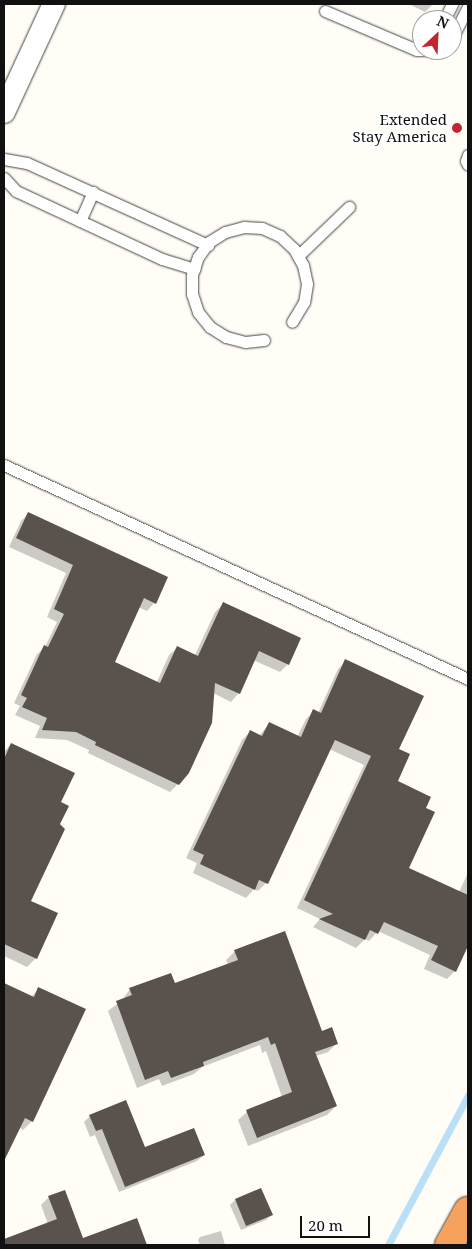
<!DOCTYPE html>
<html>
<head>
<meta charset="utf-8">
<style>
  body { margin:0 }
  #map { position:relative; width:472px; height:1249px; overflow:hidden; background:#fffdf5; font-family:"Noto Serif",serif }
  div>[style] { position:absolute }
  [style*='--x'] { left:calc(var(--x)*1px); top:calc(var(--y)*1px); width:calc(var(--w)*1px); rotate:calc(var(--a)*1deg) }
  .shadow>* { inset:0; background:#0003 }
  .stream>* { height:7px; margin:-3.5px; padding:0 3.5px; transform-origin:3.5px; border-radius:3.5px; background:#b9e0f7 }
  .building>* { inset:0; background:#5a524d }
  .roads { filter:drop-shadow(0 0 1px #444) drop-shadow(0 0 1px #444) }
  .service>* { height:11px; margin:-5.5px; padding:0 5.5px; transform-origin:5.5px; border-radius:5.5px; background:#fff }
  .minor>* { height:22px; margin:-11px; padding:0 11px; transform-origin:11px; border-radius:11px; background:#fff }
  .motorway>* { height:28px; margin:-14px; padding:0 14px; transform-origin:14px; border-radius:14px; background:#f5a25d }
  .dots>* { width:14px; height:14px; translate:-50% -50%; box-sizing:border-box; border:2px solid #fff; border-radius:50% }
  span { translate:-50% -50%; white-space:nowrap; text-align:center; line-height:1.15; -webkit-text-stroke:5px #fff; paint-order:stroke }
  .poi-label { font-size:15px; color:#111 }
  .right { translate:-100% -50%; text-align:right }
  .frame { position:absolute; inset:0; border:5px solid #111; pointer-events:none }
  .north { position:absolute; left:412px; top:10px; width:50px; height:50px; box-sizing:border-box; background:#fff; border:1px solid #a0a0a0; border-radius:50%; rotate:25deg; font-size:14px; font-weight:700; line-height:20px; text-align:center; color:#111 }
  .north::after { content:''; display:block; margin:auto; width:18px; height:22px; background:#c4262e; clip-path:polygon(50% 0,100% 100%,50% 72%,0 100%) }
  .scale { position:absolute; left:300px; top:1216px; width:70px; height:22px; box-sizing:border-box; border:2px solid #111; border-top:0; padding-left:6px; font-size:15px; line-height:18px; white-space:nowrap; color:#111; -webkit-text-stroke:4px #fff; paint-order:stroke }
</style>
</head>
<body>
<div id="map">
  <div class="shadow">
    <i style="clip-path:polygon(409px 4px,433px 4px,425px 12px)"></i>
    <i style="clip-path:polygon(29px 513px,154px 603px,147px 611px,138px 607px,114px 663px,157px 682px,169px 655px,177px 648px,195px 655px,215px 612px,223px 604px,288px 664px,280px 672px,253px 660px,238px 694px,231px 702px,213px 693px,178px 784px,170px 792px,88px 753px,89px 750px,67px 740px,35px 738px,40px 726px,15px 715px,20px 706px,14px 703px,37px 654px,45px 647px,57px 622px,47px 617px,66px 573px,9px 547px,21px 521px)"></i>
    <i style="clip-path:polygon(346px 661px,397px 749px,396px 782px,407px 869px,459px 892px,468px 873px,468px 943px,455px 971px,447px 979px,424px 969px,430px 955px,378px 931px,369px 941px,365px 939px,356px 948px,313px 927px,320px 919px,297px 908px,364px 765px,329px 749px,266px 883px,258px 891px,254px 889px,246px 898px,193px 873px,197px 863px,186px 858px,242px 740px,250px 732px,259px 736px,269px 724px,297px 737px,306px 719px,314px 711px,318px 713px,338px 669px)"></i>
    <i style="clip-path:polygon(11px 744px,60px 803px,59px 824px,29px 901px,56px 914px,36px 958px,27px 967px,4px 956px,4px 752px)"></i>
    <i style="clip-path:polygon(235px 951px,321px 1032px,337px 1043px,328px 1052px,316px 1056px,336px 1106px,327px 1115px,248px 1146px,238px 1120px,247px 1112px,282px 1097px,266px 1051px,262px 1053px,260px 1045px,202px 1067px,194px 1074px,162px 1086px,159px 1079px,137px 1088px,108px 1011px,122px 1000px,130px 989px,175px 984px,228px 965px,226px 960px)"></i>
    <i style="clip-path:polygon(4px 984px,31px 997px,39px 989px,32px 1121px,23px 1130px,19px 1127px,4px 1158px)"></i>
    <i style="clip-path:polygon(90px 1116px,144px 1149px,204px 1155px,197px 1161px,119px 1192px,95px 1135px,90px 1137px,84px 1122px)"></i>
    <i style="clip-path:polygon(261px 1190px,271px 1215px,266px 1220px,241px 1230px,230px 1205px,235px 1200px)"></i>
    <i style="clip-path:polygon(49px 1197px,82px 1239px,136px 1219px,146px 1245px,4px 1245px,4px 1240px,48px 1224px,41px 1205px)"></i>
    <i style="clip-path:polygon(221px 1231px,225px 1245px,200px 1245px,198px 1240px,200px 1237px)"></i>
  </div>
  <div class="stream">
    <i style="--x:388;--y:1245;--w:170;--a:-61.9"></i>
  </div>
  <div class="building">
    <i style="clip-path:polygon(28px 512px,168px 577px,156px 604px,144px 598px,115px 662px,160px 683px,177px 646px,198px 656px,223px 602px,301px 638px,289px 665px,259px 651px,240px 694px,215px 683px,212px 723px,189px 773px,179px 785px,95px 745px,96px 742px,76px 732px,42px 730px,47px 718px,22px 707px,27px 698px,21px 695px,44px 645px,48px 647px,64px 614px,54px 609px,73px 565px,16px 538px)"></i>
    <i style="clip-path:polygon(345px 659px,424px 696px,399px 749px,410px 754px,398px 781px,431px 797px,426px 808px,435px 812px,409px 868px,468px 895px,468px 946px,456px 972px,431px 960px,438px 946px,384px 922px,378px 934px,370px 930px,365px 940px,319px 919px,333px 914px,304px 900px,371px 756px,335px 740px,268px 884px,259px 880px,255px 890px,200px 864px,204px 855px,193px 850px,250px 730px,262px 736px,269px 722px,301px 737px,313px 709px,321px 713px)"></i>
    <i style="clip-path:polygon(11px 743px,75px 773px,61px 802px,69px 806px,60px 824px,65px 829px,31px 901px,58px 913px,37px 959px,4px 944px,4px 759px)"></i>
    <i style="clip-path:polygon(285px 931px,322px 1031px,332px 1027px,338px 1044px,315px 1052px,337px 1106px,257px 1138px,246px 1110px,292px 1092px,275px 1043px,271px 1045px,268px 1037px,203px 1062px,204px 1066px,171px 1078px,168px 1071px,145px 1080px,116px 1001px,132px 995px,129px 988px,171px 973px,175px 983px,238px 960px,234px 950px)"></i>
    <i style="clip-path:polygon(4px 983px,34px 997px,38px 987px,86px 1009px,33px 1122px,25px 1118px,4px 1161px)"></i>
    <i style="clip-path:polygon(126px 1100px,145px 1147px,194px 1128px,205px 1155px,125px 1187px,102px 1129px,96px 1131px,89px 1115px)"></i>
    <i style="clip-path:polygon(261px 1188px,273px 1215px,246px 1226px,235px 1199px)"></i>
    <i style="clip-path:polygon(65px 1190px,83px 1238px,137px 1218px,147px 1245px,4px 1245px,4px 1239px,57px 1219px,48px 1196px)"></i>
  </div>
  <div class="roads">
    <div class="service">
      <i style="--x:325;--y:11;--w:100;--a:23"></i>
      <i style="--x:417;--y:50;--w:22;--a:0"></i>
      <i style="--x:444;--y:20;--w:18;--a:-63"></i>
      <i style="--x:452;--y:38;--w:36;--a:-63"></i>
      <i style="--x:468;--y:155;--w:6;--a:108"></i>
      <i style="--x:466;--y:161;--w:4;--a:63"></i>
      <i style="--x:4;--y:159;--w:23;--a:10"></i>
      <i style="--x:27;--y:163;--w:199;--a:24.4"></i>
      <i style="--x:4;--y:178;--w:18;--a:47"></i>
      <i style="--x:16;--y:191;--w:161;--a:25"></i>
      <i style="--x:162;--y:259;--w:34;--a:17"></i>
      <i style="--x:80;--y:221;--w:32;--a:-66"></i>
      <i style="--x:298;--y:256;--w:71;--a:-43.9"></i>
      <i style="--x:264;--y:340;--w:19;--a:174"></i>
      <i style="--x:245;--y:342;--w:20;--a:-165"></i>
      <i style="--x:226;--y:337;--w:19;--a:-148"></i>
      <i style="--x:210;--y:327;--w:19;--a:-129"></i>
      <i style="--x:198;--y:312;--w:19;--a:-108"></i>
      <i style="--x:192;--y:294;--w:19;--a:-90"></i>
      <i style="--x:192;--y:275;--w:19;--a:-72"></i>
      <i style="--x:198;--y:257;--w:19;--a:-54"></i>
      <i style="--x:209;--y:242;--w:19;--a:-32"></i>
      <i style="--x:225;--y:232;--w:20;--a:-15"></i>
      <i style="--x:244;--y:227;--w:18;--a:3"></i>
      <i style="--x:262;--y:228;--w:20;--a:24"></i>
      <i style="--x:280;--y:236;--w:19;--a:43"></i>
      <i style="--x:294;--y:249;--w:18;--a:61"></i>
      <i style="--x:303;--y:265;--w:19;--a:78"></i>
      <i style="--x:307;--y:284;--w:18;--a:99"></i>
      <i style="--x:304;--y:302;--w:23;--a:121"></i>
      <i style="--x:4;--y:465;--w:511;--a:24.76"></i>
    </div>
    <div class="minor">
      <i style="--x:4;--y:112;--w:119;--a:-65.2"></i>
    </div>
    <div class="motorway">
      <i style="--x:449;--y:1245;--w:39;--a:-61"></i>
    </div>
  </div>
  <div class="dots">
    <i style="left:457px;top:128px;background:#c4262e"></i>
  </div>
  <div class="poi-label">
    <span class="right" style="left:447px;top:128px">Extended<br>Stay America</span>
  </div>
  <div class="frame"></div>
  <div class="north">N</div>
  <div class="scale">20 m</div>
</div>
</body>
</html>
